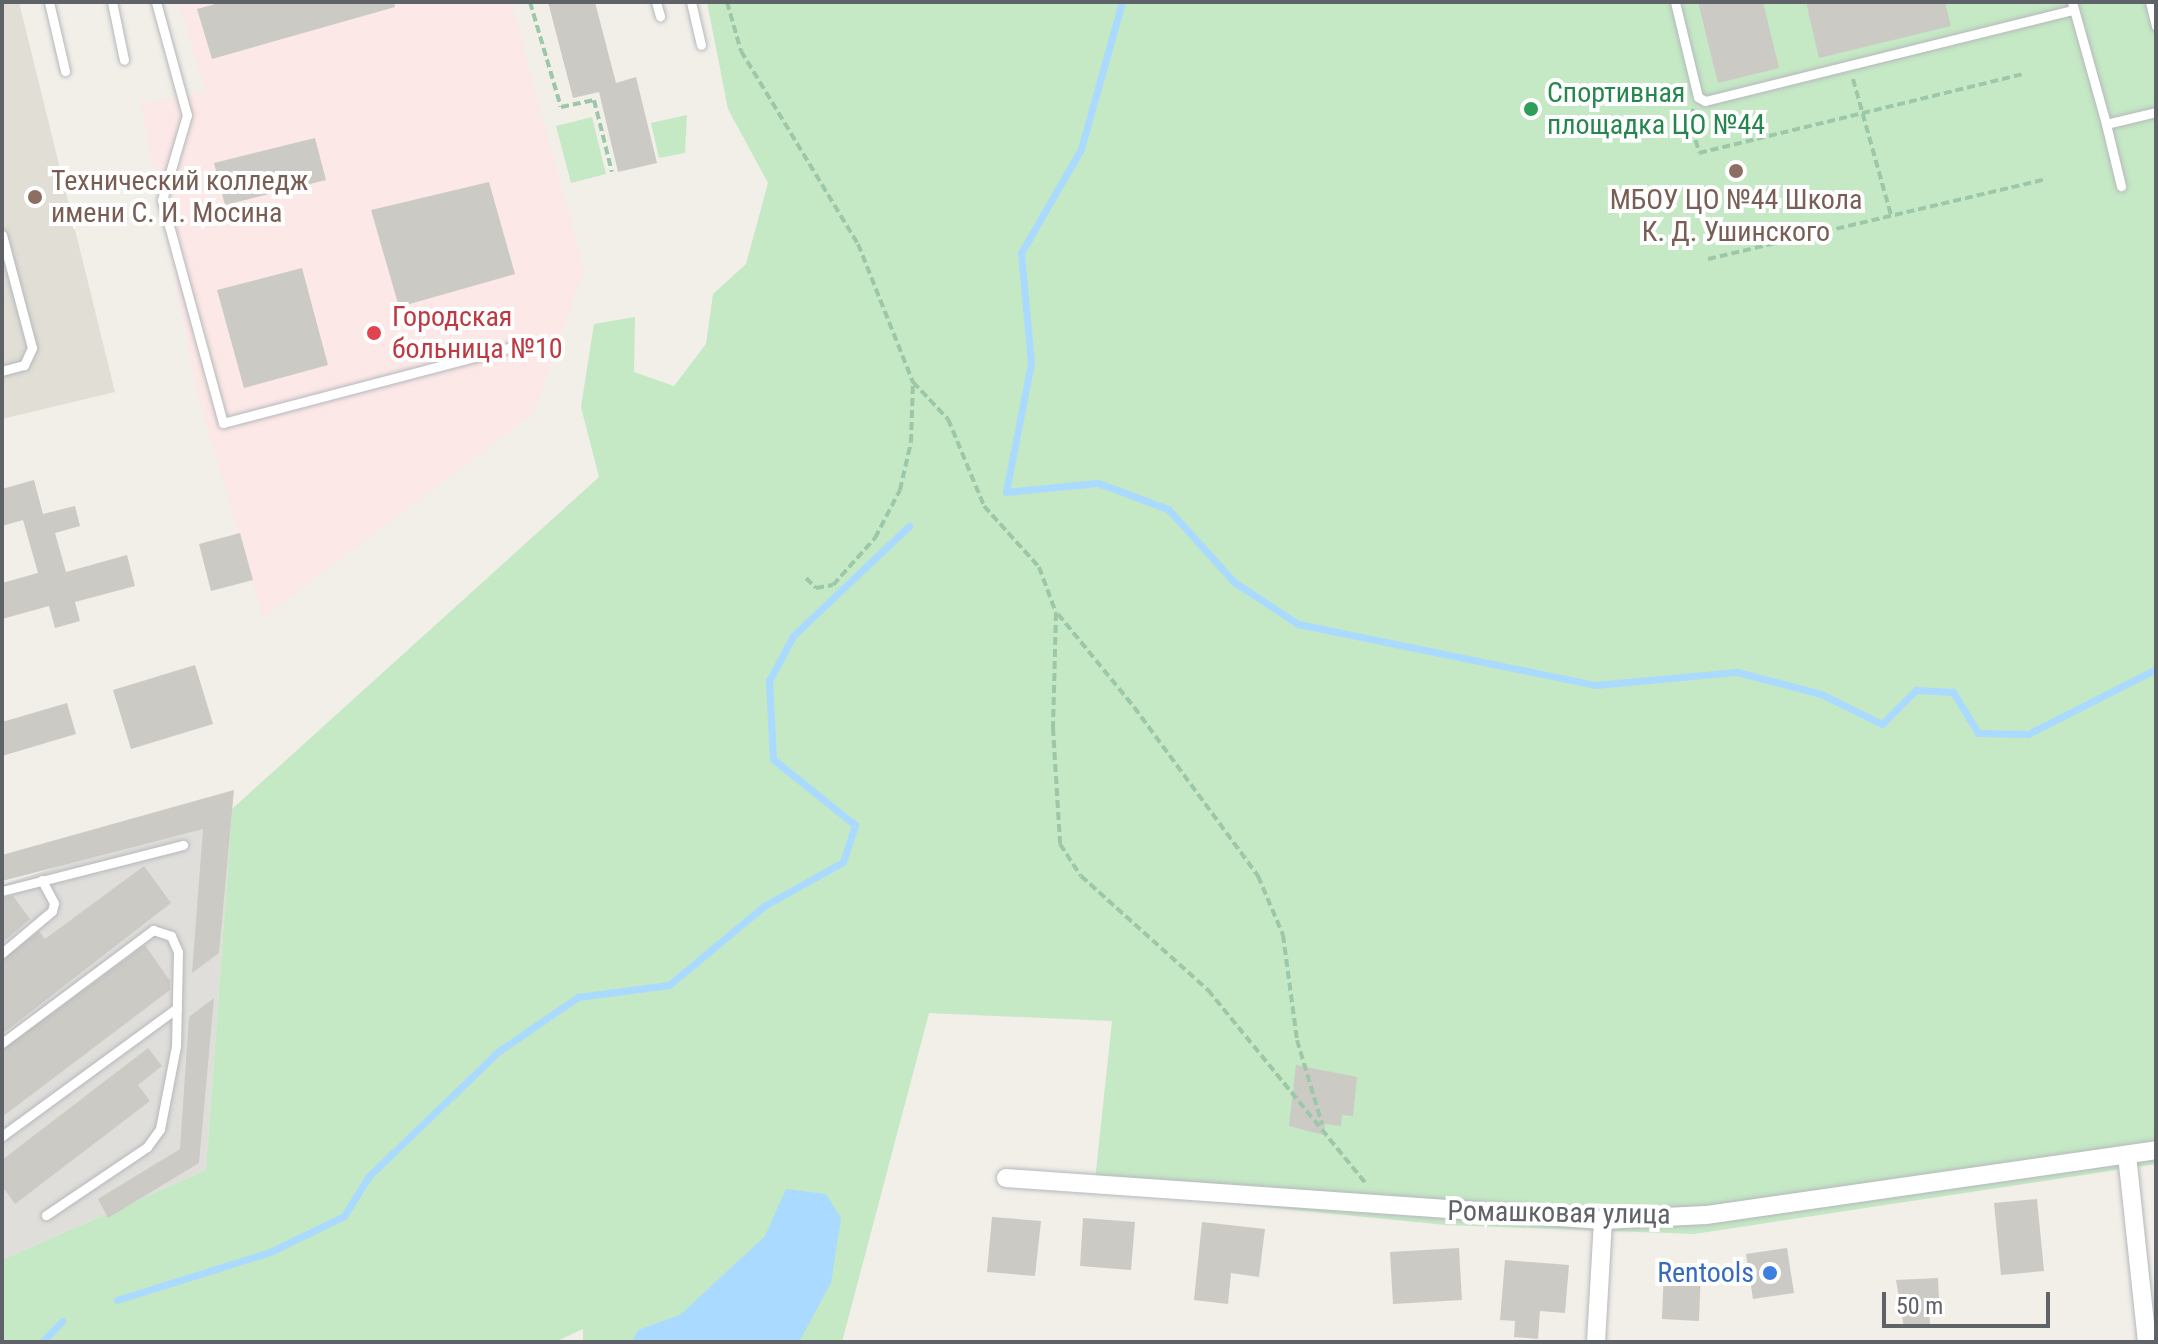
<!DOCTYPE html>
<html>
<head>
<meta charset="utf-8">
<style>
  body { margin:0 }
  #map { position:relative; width:2158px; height:1344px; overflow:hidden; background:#f1efe8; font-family:"Roboto Condensed",sans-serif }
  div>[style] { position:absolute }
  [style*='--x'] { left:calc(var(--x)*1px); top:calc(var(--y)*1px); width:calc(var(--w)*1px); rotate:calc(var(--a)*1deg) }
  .industrial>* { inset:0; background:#e0deda }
  .education>* { inset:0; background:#e1ded6 }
  .medical>* { inset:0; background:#fce8e6 }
  .green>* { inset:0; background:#c5e8c5 }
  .water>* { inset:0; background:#aadaff }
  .stream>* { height:7px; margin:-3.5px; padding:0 3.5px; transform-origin:3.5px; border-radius:3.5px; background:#aadaff }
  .building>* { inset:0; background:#cccac5 }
  .path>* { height:4px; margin-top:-2px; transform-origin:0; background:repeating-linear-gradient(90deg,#9cc7a9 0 8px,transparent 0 12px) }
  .roads { filter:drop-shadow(0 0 2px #b5b8bc) drop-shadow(0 0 2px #b5b8bc) }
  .lane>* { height:9px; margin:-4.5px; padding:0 4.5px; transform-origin:4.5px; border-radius:4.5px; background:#fff }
  .street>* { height:18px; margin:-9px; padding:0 9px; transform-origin:9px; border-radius:9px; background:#fff }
  .dots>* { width:22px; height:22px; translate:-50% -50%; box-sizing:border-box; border:4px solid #fff; border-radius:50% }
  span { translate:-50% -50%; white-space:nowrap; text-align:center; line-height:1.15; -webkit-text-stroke:8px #fff; paint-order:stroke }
  .leisure-label { font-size:28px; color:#27864d }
  .left { translate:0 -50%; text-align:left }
  .education-label { font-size:28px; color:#785e54 }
  .health-label { font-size:28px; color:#be3a42 }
  .street-label { font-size:28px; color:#5f6368 }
  .shop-label { font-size:28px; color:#366cbe }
  .right { translate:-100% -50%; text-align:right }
  .frame { position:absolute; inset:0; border:4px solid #5f6368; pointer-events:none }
  .scale { position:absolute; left:1882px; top:1292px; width:168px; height:36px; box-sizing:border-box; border:4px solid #5f6368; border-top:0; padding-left:10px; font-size:24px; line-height:28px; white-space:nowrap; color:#5f6368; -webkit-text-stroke:6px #fff; paint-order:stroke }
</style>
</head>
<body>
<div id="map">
  <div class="industrial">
    <i style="clip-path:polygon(232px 809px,206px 1170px,2px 1260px,2px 885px)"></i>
  </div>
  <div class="education">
    <i style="clip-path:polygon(2px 2px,19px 2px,115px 392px,2px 419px)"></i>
  </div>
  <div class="medical">
    <i style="clip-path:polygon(179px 2px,511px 2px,584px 270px,534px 412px,263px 618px,198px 396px,141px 104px,205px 92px)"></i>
  </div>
  <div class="green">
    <i style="clip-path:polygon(707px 2px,2156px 2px,2156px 1164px,1694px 1234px,1446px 1225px,1094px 1190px,1112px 1021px,929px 1013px,842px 1342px,583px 1342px,583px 1329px,555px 1342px,2px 1342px,2px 1260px,206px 1170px,232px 809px,599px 477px,581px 407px,594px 324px,635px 317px,634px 372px,674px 386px,706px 344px,713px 294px,746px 264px,768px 183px,728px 109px)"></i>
    <i style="clip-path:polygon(687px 115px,685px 153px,659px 158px,651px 123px)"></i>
    <i style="clip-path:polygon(592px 117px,606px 174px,571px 183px,556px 126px)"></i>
  </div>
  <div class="water">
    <i style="clip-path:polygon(786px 1189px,826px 1194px,841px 1218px,831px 1283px,799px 1342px,632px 1342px,638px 1330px,680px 1315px,765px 1236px)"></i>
  </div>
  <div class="stream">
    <i style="--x:1122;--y:2;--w:153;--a:105.6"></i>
    <i style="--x:1081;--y:149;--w:120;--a:120"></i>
    <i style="--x:1021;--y:253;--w:110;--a:84.8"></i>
    <i style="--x:1031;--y:363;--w:131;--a:101"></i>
    <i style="--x:1006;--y:492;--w:92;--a:-5.6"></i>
    <i style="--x:1098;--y:483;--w:75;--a:20.4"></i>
    <i style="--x:1168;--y:509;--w:98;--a:47.9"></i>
    <i style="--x:1234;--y:582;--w:77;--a:33.3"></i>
    <i style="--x:1298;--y:624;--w:304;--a:11.6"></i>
    <i style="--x:1596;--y:685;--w:142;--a:-5.3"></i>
    <i style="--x:1737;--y:672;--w:87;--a:14.7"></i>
    <i style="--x:1821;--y:694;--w:68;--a:26.2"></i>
    <i style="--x:1882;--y:724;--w:48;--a:-45"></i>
    <i style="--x:1916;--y:690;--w:37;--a:3"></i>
    <i style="--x:1953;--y:692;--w:48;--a:58.6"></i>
    <i style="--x:1978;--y:733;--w:50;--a:1.1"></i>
    <i style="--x:2028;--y:734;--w:144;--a:-26.9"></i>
    <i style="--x:117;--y:1300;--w:160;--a:-17.4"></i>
    <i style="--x:270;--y:1252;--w:82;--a:-25.9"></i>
    <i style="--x:344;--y:1216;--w:47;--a:-58"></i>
    <i style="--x:369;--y:1176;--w:180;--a:-43.9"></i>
    <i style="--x:499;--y:1051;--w:96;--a:-34.4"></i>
    <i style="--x:578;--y:997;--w:92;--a:-7.5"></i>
    <i style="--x:669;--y:985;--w:124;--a:-39.7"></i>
    <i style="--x:764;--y:906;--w:90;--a:-29.1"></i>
    <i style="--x:843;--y:862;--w:39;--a:-72"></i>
    <i style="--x:855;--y:825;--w:105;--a:-141.2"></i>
    <i style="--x:773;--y:759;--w:78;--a:-92.9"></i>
    <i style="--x:769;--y:681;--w:51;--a:-61.9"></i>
    <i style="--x:793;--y:636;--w:160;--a:-43.5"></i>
    <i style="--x:42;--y:1342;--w:29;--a:-46"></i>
  </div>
  <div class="building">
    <i style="clip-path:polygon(223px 2px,394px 2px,395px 7px,212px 59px,197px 9px)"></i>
    <i style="clip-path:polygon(548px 2px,595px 2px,616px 83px,636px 77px,657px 163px,618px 172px,599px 92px,573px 98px)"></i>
    <i style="clip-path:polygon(1698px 2px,1763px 2px,1779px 68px,1718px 83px)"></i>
    <i style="clip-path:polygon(1806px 2px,1945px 2px,1951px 26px,1819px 58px)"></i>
    <i style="clip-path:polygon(315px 138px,326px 180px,225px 205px,214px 163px)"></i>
    <i style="clip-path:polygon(489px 182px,515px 274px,399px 307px,371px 210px)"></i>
    <i style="clip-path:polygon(302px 268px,328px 365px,244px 388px,217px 290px)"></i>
    <i style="clip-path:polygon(34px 480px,43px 514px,75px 506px,80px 526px,55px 533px,66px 572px,127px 555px,135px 586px,75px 602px,80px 621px,55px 628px,49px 606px,2px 619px,2px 583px,38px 573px,23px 520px,2px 526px,2px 489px)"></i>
    <i style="clip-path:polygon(240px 533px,253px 580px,211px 591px,199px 544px)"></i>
    <i style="clip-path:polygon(195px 665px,213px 724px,131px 749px,113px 690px)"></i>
    <i style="clip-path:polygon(67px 703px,76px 734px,2px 756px,2px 722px)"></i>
    <i style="clip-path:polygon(234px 790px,219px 953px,192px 973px,203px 829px,2px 881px,2px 855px)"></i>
    <i style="clip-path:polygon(144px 866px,171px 903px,2px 1034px,2px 960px,39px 931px,45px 939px)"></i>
    <i style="clip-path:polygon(13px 896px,30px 919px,2px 943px,2px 898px)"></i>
    <i style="clip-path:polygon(145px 945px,170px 981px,170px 990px,2px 1117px,2px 1050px)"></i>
    <i style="clip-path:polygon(214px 998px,199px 1163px,108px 1218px,98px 1199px,180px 1149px,189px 1017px)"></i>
    <i style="clip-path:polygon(148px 1048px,162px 1066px,138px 1085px,150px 1101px,15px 1204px,2px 1186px,2px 1160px)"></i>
    <i style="clip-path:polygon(1296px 1065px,1357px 1077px,1353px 1116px,1342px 1115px,1341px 1126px,1325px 1124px,1324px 1135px,1289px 1126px)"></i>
    <i style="clip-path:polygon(2037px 1199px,2044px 1271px,2001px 1275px,1994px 1203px)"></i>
    <i style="clip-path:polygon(992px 1217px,1041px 1221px,1035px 1276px,987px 1272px)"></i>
    <i style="clip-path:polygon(1083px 1218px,1135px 1222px,1131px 1270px,1080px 1266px)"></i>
    <i style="clip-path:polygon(1202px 1222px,1265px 1229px,1259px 1277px,1231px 1273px,1228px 1304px,1194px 1300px)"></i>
    <i style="clip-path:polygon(1459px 1248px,1462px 1300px,1393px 1304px,1390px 1252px)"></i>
    <i style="clip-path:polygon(1787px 1248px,1794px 1293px,1753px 1299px,1746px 1254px)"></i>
    <i style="clip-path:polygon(1505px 1260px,1569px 1265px,1565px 1313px,1540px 1311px,1538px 1339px,1514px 1337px,1515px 1321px,1500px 1320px)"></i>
    <i style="clip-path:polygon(1664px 1267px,1701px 1269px,1699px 1321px,1662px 1319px)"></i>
    <i style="clip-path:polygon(1938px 1278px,1939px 1298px,1929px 1299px,1930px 1327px,1904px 1328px,1896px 1280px)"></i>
  </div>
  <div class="path">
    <i style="--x:530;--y:2;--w:109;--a:73.6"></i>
    <i style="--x:561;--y:107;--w:34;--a:-12"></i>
    <i style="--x:594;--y:100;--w:74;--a:76"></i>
    <i style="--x:727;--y:2;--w:51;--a:74.1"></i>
    <i style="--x:741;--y:51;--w:226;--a:58.8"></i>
    <i style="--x:858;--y:244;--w:149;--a:68.3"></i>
    <i style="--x:913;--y:382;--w:51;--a:46.6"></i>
    <i style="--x:948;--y:419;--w:94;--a:67.5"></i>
    <i style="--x:984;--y:506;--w:82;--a:48"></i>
    <i style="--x:1039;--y:567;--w:49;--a:69.7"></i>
    <i style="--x:1056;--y:613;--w:115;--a:91.5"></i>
    <i style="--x:1053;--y:728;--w:116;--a:86.5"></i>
    <i style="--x:1060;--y:844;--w:38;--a:57"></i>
    <i style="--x:1081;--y:876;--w:171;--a:41.9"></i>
    <i style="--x:1208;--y:990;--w:252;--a:50.8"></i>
    <i style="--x:1853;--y:79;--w:141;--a:74.4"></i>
    <i style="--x:1694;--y:109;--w:9;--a:122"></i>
    <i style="--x:1689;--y:117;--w:37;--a:74"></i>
    <i style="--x:1699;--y:153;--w:334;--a:-13.7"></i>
    <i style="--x:1659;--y:124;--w:31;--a:-13"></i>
    <i style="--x:1708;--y:259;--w:347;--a:-13.3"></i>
    <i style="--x:806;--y:578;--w:14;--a:45"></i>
    <i style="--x:816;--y:588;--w:17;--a:-10"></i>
    <i style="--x:833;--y:585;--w:63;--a:-48.2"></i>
    <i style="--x:875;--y:538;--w:54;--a:-62.5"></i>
    <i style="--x:900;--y:490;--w:49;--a:-77.1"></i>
    <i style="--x:911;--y:442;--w:60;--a:-88.1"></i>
    <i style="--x:1058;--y:614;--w:120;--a:50.7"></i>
    <i style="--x:1134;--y:707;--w:210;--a:53.7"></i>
    <i style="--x:1258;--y:876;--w:64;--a:67"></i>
    <i style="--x:1283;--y:935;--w:106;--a:82.4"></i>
    <i style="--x:1297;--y:1040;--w:88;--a:73.4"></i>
  </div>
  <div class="roads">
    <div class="lane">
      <i style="--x:49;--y:2;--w:71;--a:76.9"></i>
      <i style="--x:112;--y:2;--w:59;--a:78.3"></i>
      <i style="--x:156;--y:2;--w:117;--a:74.7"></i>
      <i style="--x:187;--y:115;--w:89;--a:106.4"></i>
      <i style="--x:162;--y:200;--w:231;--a:74.7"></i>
      <i style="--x:223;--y:423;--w:304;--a:-14.7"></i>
      <i style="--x:656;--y:2;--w:15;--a:74"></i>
      <i style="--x:691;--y:2;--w:44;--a:76.9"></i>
      <i style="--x:1675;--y:2;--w:98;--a:76.4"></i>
      <i style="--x:1698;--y:97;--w:8;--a:30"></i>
      <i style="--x:1705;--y:101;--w:380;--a:-13.9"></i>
      <i style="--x:2072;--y:2;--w:127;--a:74.4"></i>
      <i style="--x:2106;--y:124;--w:51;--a:-13.5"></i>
      <i style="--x:2150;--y:2;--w:25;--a:76"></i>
      <i style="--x:2106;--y:124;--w:64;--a:76.4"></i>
      <i style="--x:2;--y:235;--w:117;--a:75.1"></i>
      <i style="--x:32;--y:348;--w:19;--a:115"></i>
      <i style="--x:24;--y:365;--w:23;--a:165"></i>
      <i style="--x:2;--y:891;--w:187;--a:-14.3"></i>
      <i style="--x:2;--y:953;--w:65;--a:-40"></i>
      <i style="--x:52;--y:911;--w:8;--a:-76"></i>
      <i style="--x:54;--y:903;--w:26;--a:-118"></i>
      <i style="--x:2;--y:1043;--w:189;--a:-36.8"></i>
      <i style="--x:153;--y:930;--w:19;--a:18"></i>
      <i style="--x:171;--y:936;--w:17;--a:66"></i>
      <i style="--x:178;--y:952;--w:94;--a:91.2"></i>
      <i style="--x:176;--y:1046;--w:85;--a:100.9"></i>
      <i style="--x:160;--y:1129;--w:22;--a:126"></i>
      <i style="--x:147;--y:1147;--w:122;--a:146"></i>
      <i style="--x:2;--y:1136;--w:217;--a:-36.2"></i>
    </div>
    <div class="street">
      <i style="--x:2127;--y:1155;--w:188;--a:83.9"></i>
      <i style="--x:1006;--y:1178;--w:598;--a:4.02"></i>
      <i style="--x:1603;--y:1220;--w:103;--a:-2.8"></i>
      <i style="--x:1706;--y:1215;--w:455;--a:-8.2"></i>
      <i style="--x:1596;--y:1342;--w:122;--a:-86.7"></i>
    </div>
  </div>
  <div class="dots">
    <i style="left:1531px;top:109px;background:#2e9e5b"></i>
    <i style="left:1736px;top:171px;background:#8d6e63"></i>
    <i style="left:35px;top:197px;background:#8d6e63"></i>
    <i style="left:374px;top:333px;background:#e0444e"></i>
    <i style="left:1770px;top:1273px;background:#3f7fe0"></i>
  </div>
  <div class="leisure-label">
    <span class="left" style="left:1547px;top:109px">Спортивная<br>площадка ЦО №44</span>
  </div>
  <div class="education-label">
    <span class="left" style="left:51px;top:197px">Технический колледж<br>имени С. И. Мосина</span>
    <span style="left:1736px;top:216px">МБОУ ЦО №44 Школа<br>К. Д. Ушинского</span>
  </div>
  <div class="health-label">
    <span class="left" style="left:392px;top:333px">Городская<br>больница №10</span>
  </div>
  <div class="street-label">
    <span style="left:1559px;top:1213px;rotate:1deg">Ромашковая улица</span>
  </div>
  <div class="shop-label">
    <span class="right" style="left:1754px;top:1273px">Rentools</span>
  </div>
  <div class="frame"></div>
  <div class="scale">50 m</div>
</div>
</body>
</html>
